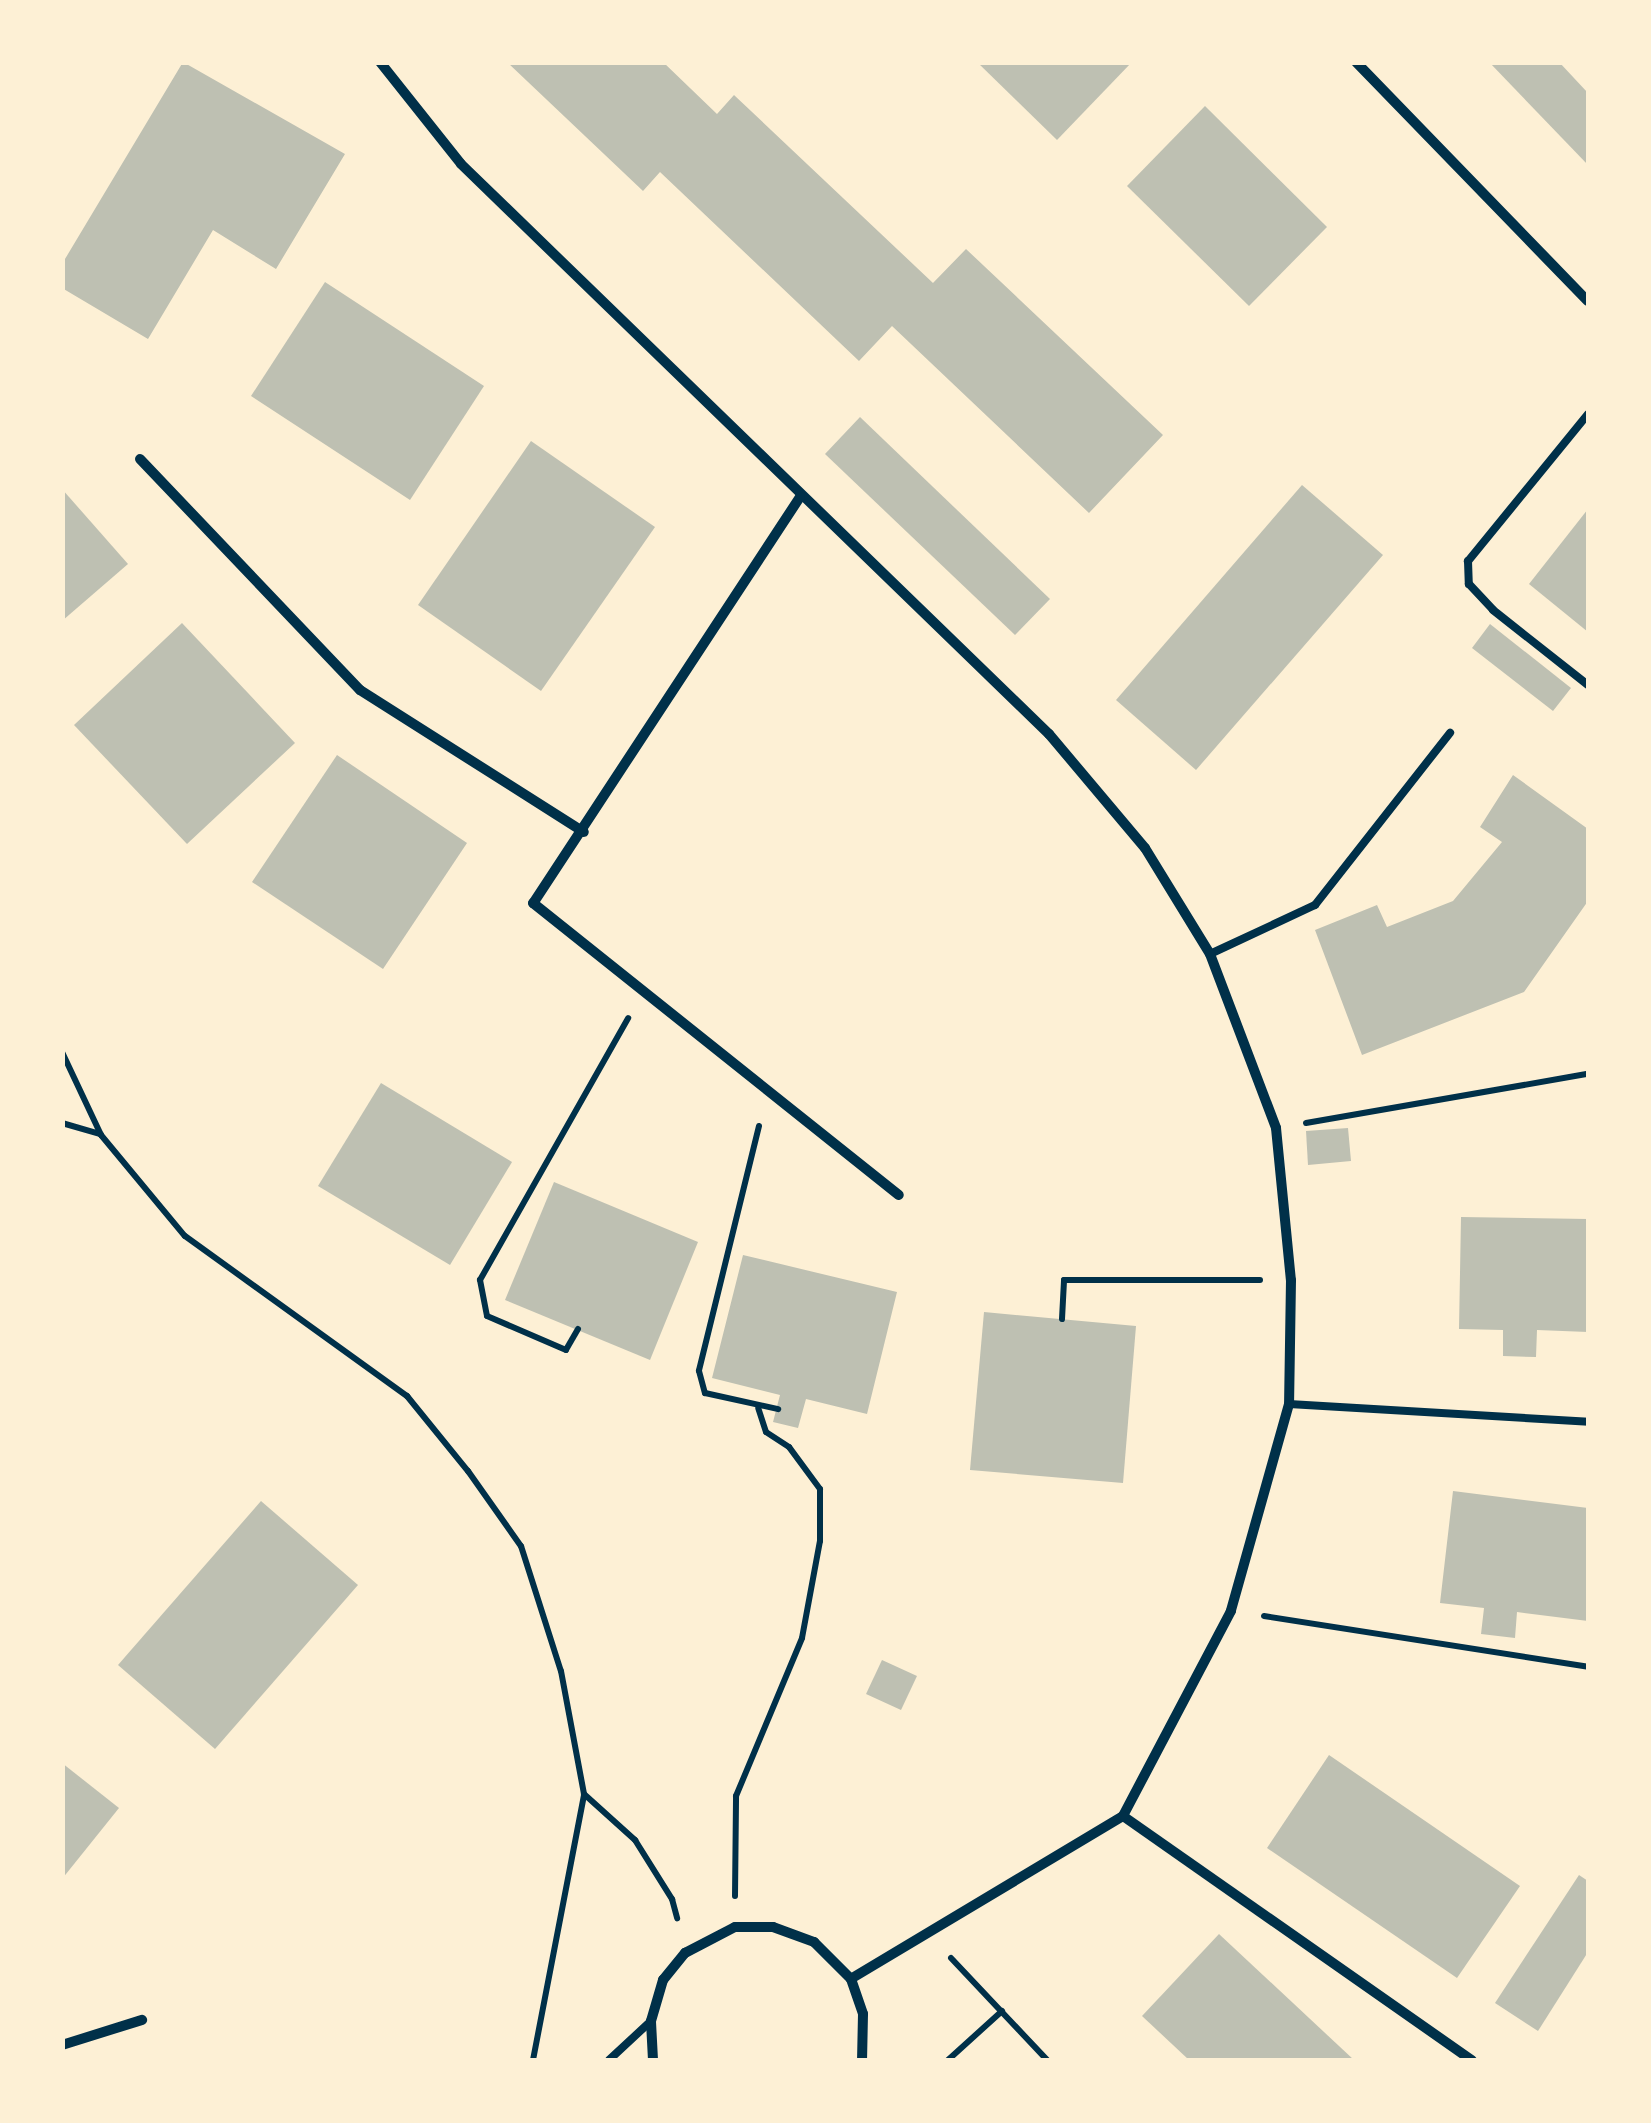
<!DOCTYPE html>
<html>
<head>
<meta charset="utf-8">
<style>
  body { margin:0 }
  #map { position:relative; width:1651px; height:2123px; overflow:hidden; background:#fdf0d5; font-family:Spectral,serif }
  div>[style] { position:absolute }
  [style*='--x'] { left:calc(var(--x)*1px); top:calc(var(--y)*1px); width:calc(var(--w)*1px); rotate:calc(var(--a)*1deg) }
  .building>* { inset:0; background:#bec0b2 }
  .path>* { height:6px; margin:-3px; padding:0 3px; transform-origin:3px; border-radius:3px; background:#003049 }
  .service>* { height:8px; margin:-4px; padding:0 4px; transform-origin:4px; border-radius:4px; background:#003049 }
  .minor>* { height:10px; margin:-5px; padding:0 5px; transform-origin:5px; border-radius:5px; background:#003049 }
  span { translate:-50% -50%; white-space:nowrap; text-align:center; line-height:1.15; -webkit-text-stroke:8px #fdf0d5; paint-order:stroke }
  .frame { position:absolute; inset:0; border:65px solid #fdf0d5; pointer-events:none }
</style>
</head>
<body>
<div id="map">
  <div class="building">
    <i style="clip-path:polygon(183px 62px,345px 154px,276px 269px,213px 230px,148px 339px,62px 288px,62px 264px)"></i>
    <i style="clip-path:polygon(507px 62px,663px 62px,717px 114px,734px 95px,933px 283px,966px 249px,1163px 435px,1089px 513px,892px 326px,859px 361px,660px 172px,643px 191px)"></i>
    <i style="clip-path:polygon(977px 62px,1132px 62px,1057px 140px)"></i>
    <i style="clip-path:polygon(1489px 62px,1559px 62px,1588px 93px,1588px 165px)"></i>
    <i style="clip-path:polygon(1205px 106px,1327px 227px,1249px 306px,1127px 186px)"></i>
    <i style="clip-path:polygon(325px 282px,484px 386px,410px 500px,251px 396px)"></i>
    <i style="clip-path:polygon(860px 417px,1050px 599px,1015px 635px,825px 454px)"></i>
    <i style="clip-path:polygon(531px 441px,655px 527px,541px 691px,418px 605px)"></i>
    <i style="clip-path:polygon(1302px 485px,1383px 555px,1196px 770px,1116px 700px)"></i>
    <i style="clip-path:polygon(62px 489px,128px 564px,62px 621px)"></i>
    <i style="clip-path:polygon(1588px 509px,1588px 632px,1529px 584px)"></i>
    <i style="clip-path:polygon(182px 623px,295px 743px,187px 844px,74px 725px)"></i>
    <i style="clip-path:polygon(1490px 624px,1571px 688px,1553px 711px,1472px 648px)"></i>
    <i style="clip-path:polygon(337px 755px,467px 843px,383px 969px,252px 882px)"></i>
    <i style="clip-path:polygon(1513px 775px,1588px 829px,1588px 901px,1524px 992px,1362px 1055px,1315px 930px,1377px 905px,1387px 927px,1453px 901px,1502px 842px,1480px 827px)"></i>
    <i style="clip-path:polygon(381px 1083px,512px 1162px,450px 1265px,318px 1186px)"></i>
    <i style="clip-path:polygon(1348px 1128px,1351px 1161px,1308px 1165px,1306px 1131px)"></i>
    <i style="clip-path:polygon(554px 1182px,698px 1242px,650px 1360px,505px 1300px)"></i>
    <i style="clip-path:polygon(1461px 1217px,1588px 1219px,1588px 1332px,1537px 1330px,1536px 1357px,1503px 1356px,1503px 1330px,1459px 1329px)"></i>
    <i style="clip-path:polygon(743px 1255px,897px 1292px,867px 1414px,806px 1399px,798px 1428px,773px 1422px,780px 1395px,712px 1378px)"></i>
    <i style="clip-path:polygon(984px 1312px,1136px 1326px,1123px 1483px,970px 1470px)"></i>
    <i style="clip-path:polygon(1453px 1491px,1588px 1508px,1588px 1621px,1517px 1612px,1515px 1638px,1481px 1634px,1484px 1608px,1440px 1603px)"></i>
    <i style="clip-path:polygon(261px 1501px,358px 1585px,215px 1749px,118px 1665px)"></i>
    <i style="clip-path:polygon(882px 1660px,917px 1676px,901px 1710px,866px 1694px)"></i>
    <i style="clip-path:polygon(1329px 1755px,1520px 1886px,1457px 1978px,1267px 1848px)"></i>
    <i style="clip-path:polygon(62px 1763px,119px 1808px,62px 1879px)"></i>
    <i style="clip-path:polygon(1579px 1875px,1588px 1881px,1588px 1952px,1538px 2031px,1495px 2003px)"></i>
    <i style="clip-path:polygon(1219px 1934px,1354px 2060px,1189px 2060px,1142px 2016px)"></i>
  </div>
  <div class="path">
    <i style="--x:62;--y:1052;--w:92;--a:64.8"></i>
    <i style="--x:101;--y:1135;--w:131;--a:50.3"></i>
    <i style="--x:185;--y:1236;--w:274;--a:35.8"></i>
    <i style="--x:407;--y:1396;--w:97;--a:50.9"></i>
    <i style="--x:468;--y:1471;--w:92;--a:54.8"></i>
    <i style="--x:521;--y:1546;--w:131;--a:72.3"></i>
    <i style="--x:561;--y:1671;--w:125;--a:79.4"></i>
    <i style="--x:584;--y:1794;--w:69;--a:42"></i>
    <i style="--x:635;--y:1840;--w:70;--a:57.9"></i>
    <i style="--x:672;--y:1899;--w:20;--a:75"></i>
    <i style="--x:62;--y:1123;--w:40;--a:16"></i>
    <i style="--x:1306;--y:1123;--w:286;--a:-9.9"></i>
    <i style="--x:759;--y:1126;--w:252;--a:103.8"></i>
    <i style="--x:699;--y:1371;--w:23;--a:75"></i>
    <i style="--x:705;--y:1393;--w:75;--a:12.4"></i>
    <i style="--x:1062;--y:1319;--w:39;--a:-87"></i>
    <i style="--x:1064;--y:1280;--w:196;--a:0"></i>
    <i style="--x:578;--y:1329;--w:24;--a:120"></i>
    <i style="--x:566;--y:1350;--w:86;--a:-156.7"></i>
    <i style="--x:487;--y:1316;--w:37;--a:-101"></i>
    <i style="--x:480;--y:1280;--w:301;--a:-60.5"></i>
    <i style="--x:1264;--y:1616;--w:328;--a:8.9"></i>
    <i style="--x:735;--y:1896;--w:100;--a:-89.4"></i>
    <i style="--x:736;--y:1796;--w:171;--a:-67.3"></i>
    <i style="--x:802;--y:1638;--w:99;--a:-79.5"></i>
    <i style="--x:820;--y:1541;--w:52;--a:-90"></i>
    <i style="--x:820;--y:1489;--w:52;--a:-126.4"></i>
    <i style="--x:789;--y:1447;--w:27;--a:-147"></i>
    <i style="--x:766;--y:1432;--w:25;--a:-108"></i>
    <i style="--x:951;--y:1958;--w:140;--a:46.7"></i>
    <i style="--x:533;--y:2060;--w:270;--a:-79.1"></i>
    <i style="--x:948;--y:2060;--w:73;--a:-42.2"></i>
  </div>
  <div class="service">
    <i style="--x:1588;--y:414;--w:190;--a:129.2"></i>
    <i style="--x:1468;--y:561;--w:23;--a:88"></i>
    <i style="--x:1469;--y:584;--w:35;--a:47"></i>
    <i style="--x:1493;--y:610;--w:121;--a:38.3"></i>
    <i style="--x:1210;--y:954;--w:116;--a:-25"></i>
    <i style="--x:1315;--y:905;--w:219;--a:-51.9"></i>
    <i style="--x:1289;--y:1404;--w:300;--a:3.4"></i>
    <i style="--x:609;--y:2060;--w:57;--a:-42.9"></i>
  </div>
  <div class="minor">
    <i style="--x:380;--y:62;--w:130;--a:51.5"></i>
    <i style="--x:461;--y:164;--w:819;--a:44.11"></i>
    <i style="--x:1049;--y:734;--w:149;--a:49.9"></i>
    <i style="--x:1145;--y:848;--w:124;--a:58.5"></i>
    <i style="--x:1210;--y:954;--w:186;--a:69.2"></i>
    <i style="--x:1276;--y:1128;--w:153;--a:84.4"></i>
    <i style="--x:1291;--y:1280;--w:124;--a:90.9"></i>
    <i style="--x:1289;--y:1404;--w:215;--a:105.7"></i>
    <i style="--x:1231;--y:1611;--w:232;--a:117.8"></i>
    <i style="--x:1123;--y:1816;--w:317;--a:149.1"></i>
    <i style="--x:1356;--y:62;--w:333;--a:45.9"></i>
    <i style="--x:140;--y:459;--w:319;--a:46.4"></i>
    <i style="--x:360;--y:690;--w:265;--a:32.4"></i>
    <i style="--x:800;--y:497;--w:486;--a:123.3"></i>
    <i style="--x:533;--y:903;--w:468;--a:38.6"></i>
    <i style="--x:1123;--y:1816;--w:426;--a:35"></i>
    <i style="--x:62;--y:2045;--w:84;--a:-17.4"></i>
    <i style="--x:653;--y:2060;--w:39;--a:-93"></i>
    <i style="--x:651;--y:2021;--w:43;--a:-73.7"></i>
    <i style="--x:663;--y:1980;--w:35;--a:-51"></i>
    <i style="--x:685;--y:1953;--w:56;--a:-27.5"></i>
    <i style="--x:735;--y:1927;--w:38;--a:0"></i>
    <i style="--x:773;--y:1927;--w:44;--a:20.1"></i>
    <i style="--x:814;--y:1942;--w:52;--a:45"></i>
    <i style="--x:851;--y:1979;--w:37;--a:71"></i>
    <i style="--x:863;--y:2014;--w:46;--a:91.2"></i>
  </div>
  <div class="frame"></div>
</div>
</body>
</html>
